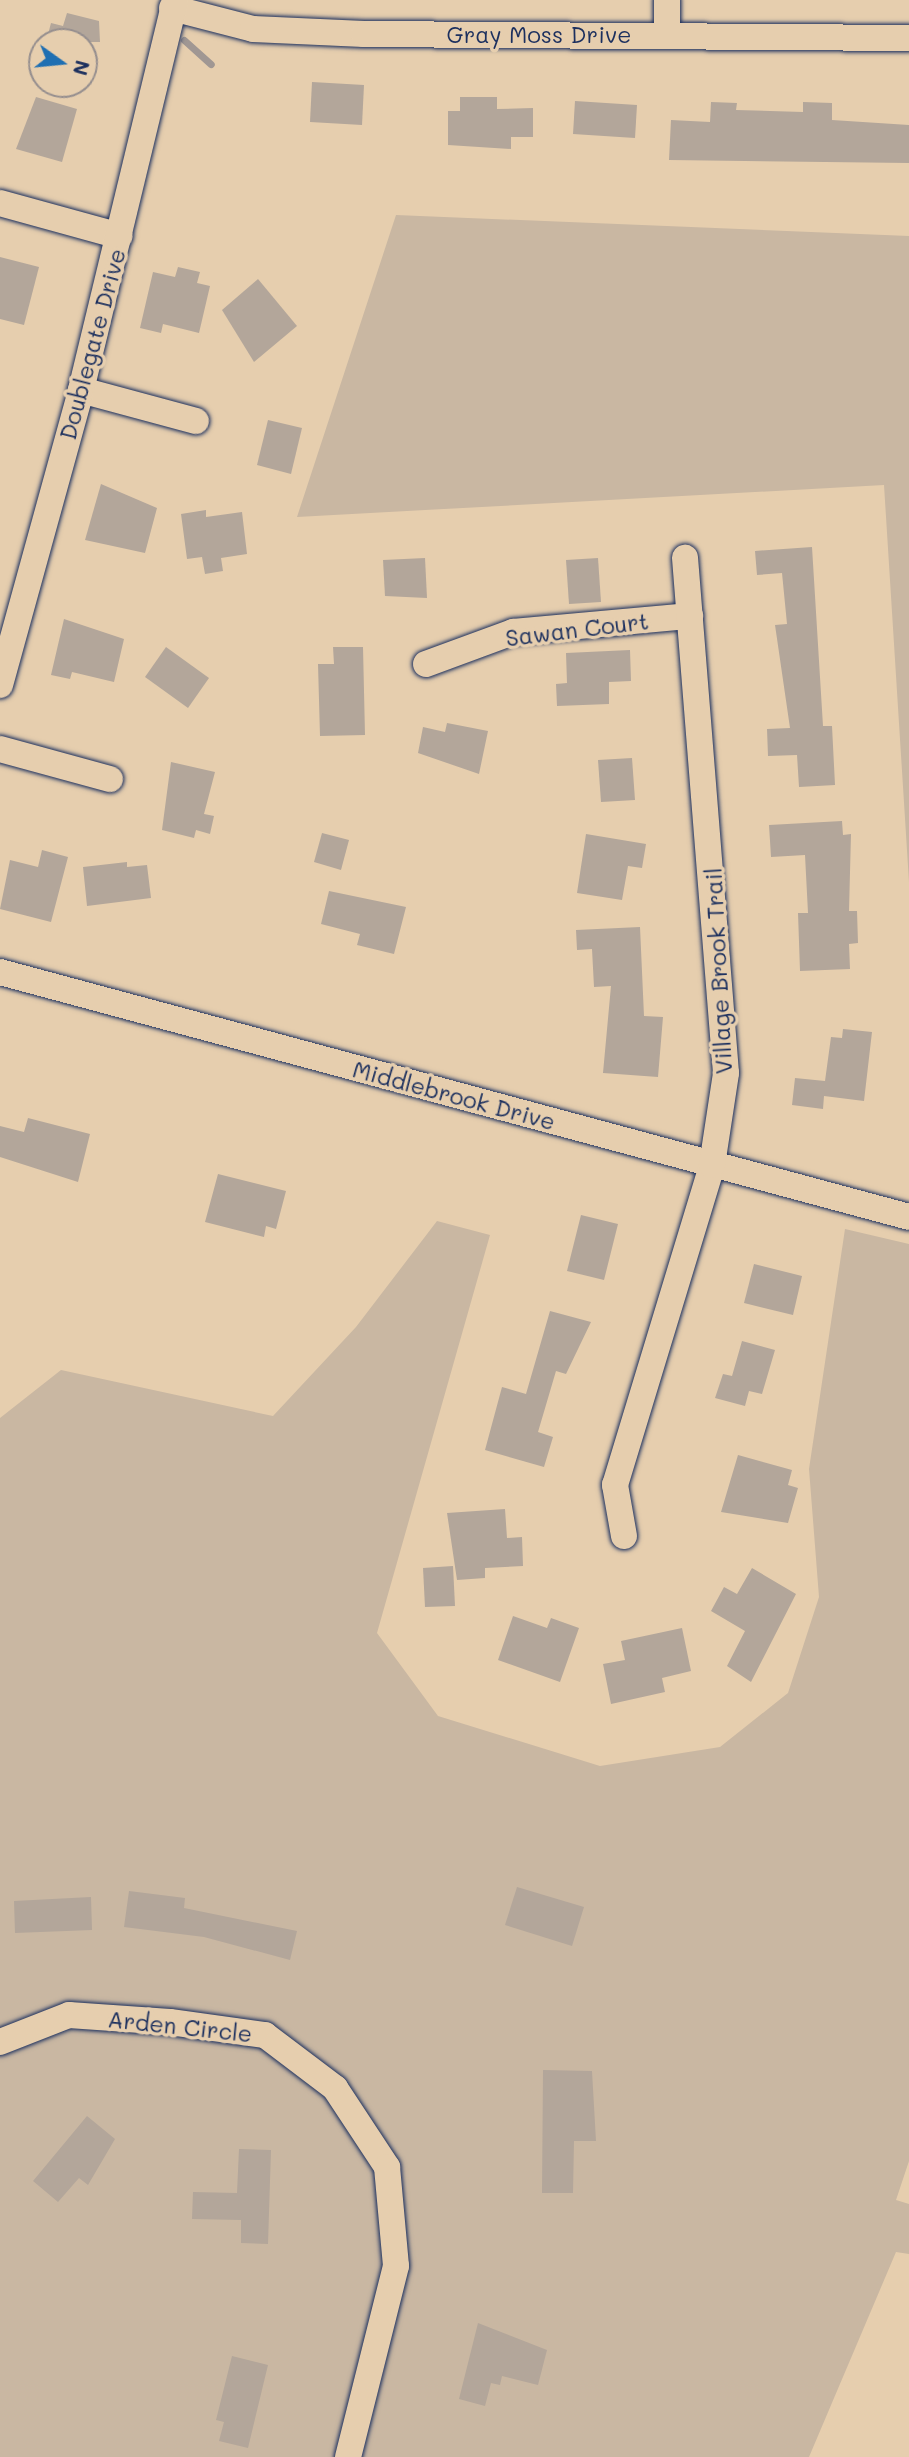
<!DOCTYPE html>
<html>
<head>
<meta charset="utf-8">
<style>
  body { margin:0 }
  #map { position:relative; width:909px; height:2457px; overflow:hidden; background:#e6ceae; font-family:Mali,sans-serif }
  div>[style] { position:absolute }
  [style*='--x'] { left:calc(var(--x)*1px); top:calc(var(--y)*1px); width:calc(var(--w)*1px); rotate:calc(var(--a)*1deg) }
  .green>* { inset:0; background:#c9b7a2 }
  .stream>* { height:7px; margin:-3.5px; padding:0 3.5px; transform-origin:3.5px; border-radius:3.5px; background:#a09793 }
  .building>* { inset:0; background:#b3a69a }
  .roads { filter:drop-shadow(0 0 2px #1b2f5e) drop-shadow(0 0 2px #1b2f5e) }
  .minor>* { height:26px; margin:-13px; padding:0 13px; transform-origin:13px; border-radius:13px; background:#e6ceae }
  span { translate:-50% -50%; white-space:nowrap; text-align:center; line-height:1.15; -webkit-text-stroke:7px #e6ceae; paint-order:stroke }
  .street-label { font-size:23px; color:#1b2f5e }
  .north { position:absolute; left:28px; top:28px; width:70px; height:70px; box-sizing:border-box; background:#e6ceae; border:2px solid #958e8e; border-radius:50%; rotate:105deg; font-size:19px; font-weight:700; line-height:28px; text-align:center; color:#1b2f5e }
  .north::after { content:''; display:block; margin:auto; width:24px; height:32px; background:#1f6fb2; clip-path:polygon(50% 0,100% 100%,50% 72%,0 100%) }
</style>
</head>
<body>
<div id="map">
  <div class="green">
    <i style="clip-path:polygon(396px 215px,909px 236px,909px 882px,884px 485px,297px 517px)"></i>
    <i style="clip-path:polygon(437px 1221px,490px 1235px,377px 1633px,438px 1716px,600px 1766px,720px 1747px,788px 1693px,819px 1597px,809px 1469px,845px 1229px,909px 1244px,909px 2161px,896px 2200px,909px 2204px,909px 2254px,896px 2252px,809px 2457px,0 2457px,0 1418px,61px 1370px,273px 1416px,356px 1327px)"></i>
  </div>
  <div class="stream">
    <i style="--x:184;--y:40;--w:36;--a:42"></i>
  </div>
  <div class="building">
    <i style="clip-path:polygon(67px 13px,99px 21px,100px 42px,46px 42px,51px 23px,63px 26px)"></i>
    <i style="clip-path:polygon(312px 82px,364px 85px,362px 125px,310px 122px)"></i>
    <i style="clip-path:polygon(36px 97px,77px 109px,62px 162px,16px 149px)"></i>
    <i style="clip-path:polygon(460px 97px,497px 97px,497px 109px,533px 108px,533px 137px,511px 137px,511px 149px,448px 145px,448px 111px,460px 111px)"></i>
    <i style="clip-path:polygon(575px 101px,637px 105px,635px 138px,573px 134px)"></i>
    <i style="clip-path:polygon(711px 102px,737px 103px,736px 110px,803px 112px,803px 102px,832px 103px,832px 120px,909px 125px,909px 163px,669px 160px,671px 120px,710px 122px)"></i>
    <i style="clip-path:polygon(0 257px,39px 267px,24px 325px,0 319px)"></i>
    <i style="clip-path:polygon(178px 267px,200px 272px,197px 283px,210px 286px,199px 333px,163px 324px,161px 333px,140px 328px,153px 272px,175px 277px)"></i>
    <i style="clip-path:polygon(258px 279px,297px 326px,254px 362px,222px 310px)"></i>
    <i style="clip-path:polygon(268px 420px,302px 428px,291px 474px,257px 465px)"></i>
    <i style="clip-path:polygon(101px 484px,157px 508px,145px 553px,85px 540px)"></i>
    <i style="clip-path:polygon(206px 510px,206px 517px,242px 512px,247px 554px,221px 558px,223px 571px,205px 574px,202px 557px,187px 559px,181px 514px)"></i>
    <i style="clip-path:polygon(812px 547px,823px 726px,832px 726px,835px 785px,799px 787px,797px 755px,768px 756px,767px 729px,790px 728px,775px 625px,787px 624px,782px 573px,757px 575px,755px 551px)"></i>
    <i style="clip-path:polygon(425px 558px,427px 598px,385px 596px,383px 560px)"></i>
    <i style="clip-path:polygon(598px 558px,601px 602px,569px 604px,566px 560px)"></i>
    <i style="clip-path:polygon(64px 619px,124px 639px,114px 682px,72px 672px,70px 679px,51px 675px)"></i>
    <i style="clip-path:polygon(166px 647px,209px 678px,188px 708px,145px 677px)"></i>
    <i style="clip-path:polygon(333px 647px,363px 647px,365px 735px,320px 736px,318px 664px,334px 664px)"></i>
    <i style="clip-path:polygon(630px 650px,631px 681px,609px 682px,609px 704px,557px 706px,556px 684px,567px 683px,566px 653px)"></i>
    <i style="clip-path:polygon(447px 723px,488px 731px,479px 774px,418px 753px,423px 727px,445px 732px)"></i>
    <i style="clip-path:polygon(632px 758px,635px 800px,601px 802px,598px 760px)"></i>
    <i style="clip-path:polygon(171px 762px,215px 772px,204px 814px,214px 816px,210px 834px,196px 830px,194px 838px,162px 830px)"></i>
    <i style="clip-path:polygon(842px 821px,843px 835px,851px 834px,849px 911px,857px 911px,858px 943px,849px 944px,850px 969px,800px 971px,798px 913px,808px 913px,805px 855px,771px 857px,769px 825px)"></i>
    <i style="clip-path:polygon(322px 833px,349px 840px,341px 870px,314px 862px)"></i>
    <i style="clip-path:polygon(586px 834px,646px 844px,642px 868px,628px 866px,622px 900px,577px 893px)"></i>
    <i style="clip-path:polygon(42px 850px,68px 857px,51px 922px,0 909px,10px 860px,38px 867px)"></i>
    <i style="clip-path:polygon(127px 862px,127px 867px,147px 865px,151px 898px,87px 906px,83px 867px)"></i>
    <i style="clip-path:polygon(329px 891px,406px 907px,394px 954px,357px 945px,360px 934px,321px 924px)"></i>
    <i style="clip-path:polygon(640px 927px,644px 1016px,663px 1017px,658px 1077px,603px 1073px,611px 986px,594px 987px,592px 949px,577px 950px,576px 930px)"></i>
    <i style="clip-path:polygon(843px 1029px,872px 1032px,864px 1101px,824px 1096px,823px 1109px,792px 1105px,795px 1078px,825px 1081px,831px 1037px,842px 1038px)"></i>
    <i style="clip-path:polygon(28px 1118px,90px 1134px,78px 1182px,0 1157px,0 1126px,24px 1132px)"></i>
    <i style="clip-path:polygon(218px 1174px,286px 1191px,276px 1229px,266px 1226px,264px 1237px,205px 1222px)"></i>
    <i style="clip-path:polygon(581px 1215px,618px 1224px,604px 1280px,567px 1271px)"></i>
    <i style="clip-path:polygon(754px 1264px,802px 1276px,793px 1315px,744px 1303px)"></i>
    <i style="clip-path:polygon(550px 1311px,591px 1322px,566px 1374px,556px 1371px,538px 1432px,553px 1437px,544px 1467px,485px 1450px,502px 1387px,526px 1394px)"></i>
    <i style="clip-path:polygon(742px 1341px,775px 1350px,762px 1394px,749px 1391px,745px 1406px,715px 1398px,723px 1374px,732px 1376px)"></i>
    <i style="clip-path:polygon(738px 1455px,792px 1470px,788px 1485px,798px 1488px,788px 1523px,721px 1512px)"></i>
    <i style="clip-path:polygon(505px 1509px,507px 1538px,522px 1537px,523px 1566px,485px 1568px,485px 1578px,457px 1580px,447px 1513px)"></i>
    <i style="clip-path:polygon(453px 1566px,455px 1606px,425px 1607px,423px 1568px)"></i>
    <i style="clip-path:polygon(752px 1568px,796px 1594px,751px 1682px,727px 1666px,745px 1631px,711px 1611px,724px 1587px,737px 1594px)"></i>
    <i style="clip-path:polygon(513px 1616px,547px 1628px,551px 1618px,579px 1628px,560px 1682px,498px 1660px)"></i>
    <i style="clip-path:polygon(682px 1628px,691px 1671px,662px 1678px,665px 1692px,611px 1704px,603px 1664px,625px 1660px,621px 1641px)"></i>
    <i style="clip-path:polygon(517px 1887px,584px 1907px,572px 1946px,505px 1925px)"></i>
    <i style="clip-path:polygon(129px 1891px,185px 1898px,184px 1908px,297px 1931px,290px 1960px,204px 1937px,124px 1927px)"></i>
    <i style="clip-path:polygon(91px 1897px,92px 1930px,15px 1933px,14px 1901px)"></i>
    <i style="clip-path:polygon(543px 2070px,592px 2071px,596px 2141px,574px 2141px,573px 2193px,542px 2193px)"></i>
    <i style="clip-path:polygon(87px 2116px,115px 2139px,88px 2185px,79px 2178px,58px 2202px,33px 2181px)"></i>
    <i style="clip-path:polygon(239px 2149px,271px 2150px,268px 2244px,241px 2243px,241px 2220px,192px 2219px,193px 2192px,237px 2193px)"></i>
    <i style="clip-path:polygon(478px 2323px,547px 2350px,538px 2385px,502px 2376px,500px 2385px,491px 2383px,485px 2406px,459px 2399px)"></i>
    <i style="clip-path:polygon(232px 2356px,268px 2365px,248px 2448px,219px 2441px,224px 2422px,216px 2420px)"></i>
  </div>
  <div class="roads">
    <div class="minor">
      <i style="--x:172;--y:8;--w:84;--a:14.5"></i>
      <i style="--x:253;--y:29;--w:111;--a:2.6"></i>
      <i style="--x:364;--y:34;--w:545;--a:0.42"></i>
      <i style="--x:667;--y:35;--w:35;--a:-90"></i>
      <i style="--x:0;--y:203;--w:124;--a:15.4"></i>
      <i style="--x:81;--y:390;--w:119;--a:15.1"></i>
      <i style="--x:426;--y:664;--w:93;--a:-20.2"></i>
      <i style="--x:513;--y:632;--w:178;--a:-5.2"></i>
      <i style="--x:0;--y:685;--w:306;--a:-74.6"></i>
      <i style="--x:81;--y:390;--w:401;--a:-76.4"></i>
      <i style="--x:0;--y:749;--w:114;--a:15.3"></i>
      <i style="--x:0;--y:972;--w:941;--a:15.08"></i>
      <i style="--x:624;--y:1536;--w:52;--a:-100"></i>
      <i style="--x:615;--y:1485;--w:334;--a:-73.1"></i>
      <i style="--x:712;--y:1165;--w:93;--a:-81.3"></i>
      <i style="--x:726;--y:1073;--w:517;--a:-94.55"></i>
      <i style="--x:0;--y:2042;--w:74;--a:-21.4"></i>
      <i style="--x:69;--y:2015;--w:101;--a:4"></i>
      <i style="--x:170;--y:2022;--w:96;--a:7.8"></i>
      <i style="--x:265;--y:2035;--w:88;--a:37.1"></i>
      <i style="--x:335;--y:2088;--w:95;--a:56.6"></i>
      <i style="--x:387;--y:2167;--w:99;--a:84.8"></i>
      <i style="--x:396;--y:2266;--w:197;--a:104.1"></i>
    </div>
  </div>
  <div class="street-label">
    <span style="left:539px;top:34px">Gray Moss Drive</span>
    <span style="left:92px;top:344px;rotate:-75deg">Doublegate Drive</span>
    <span style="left:577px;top:629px;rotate:-7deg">Sawan Court</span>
    <span style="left:718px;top:971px;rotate:-93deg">Village Brook Trail</span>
    <span style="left:454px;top:1095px;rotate:15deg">Middlebrook Drive</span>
    <span style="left:180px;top:2026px;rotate:6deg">Arden Circle</span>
  </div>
  <div class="north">N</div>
</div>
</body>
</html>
